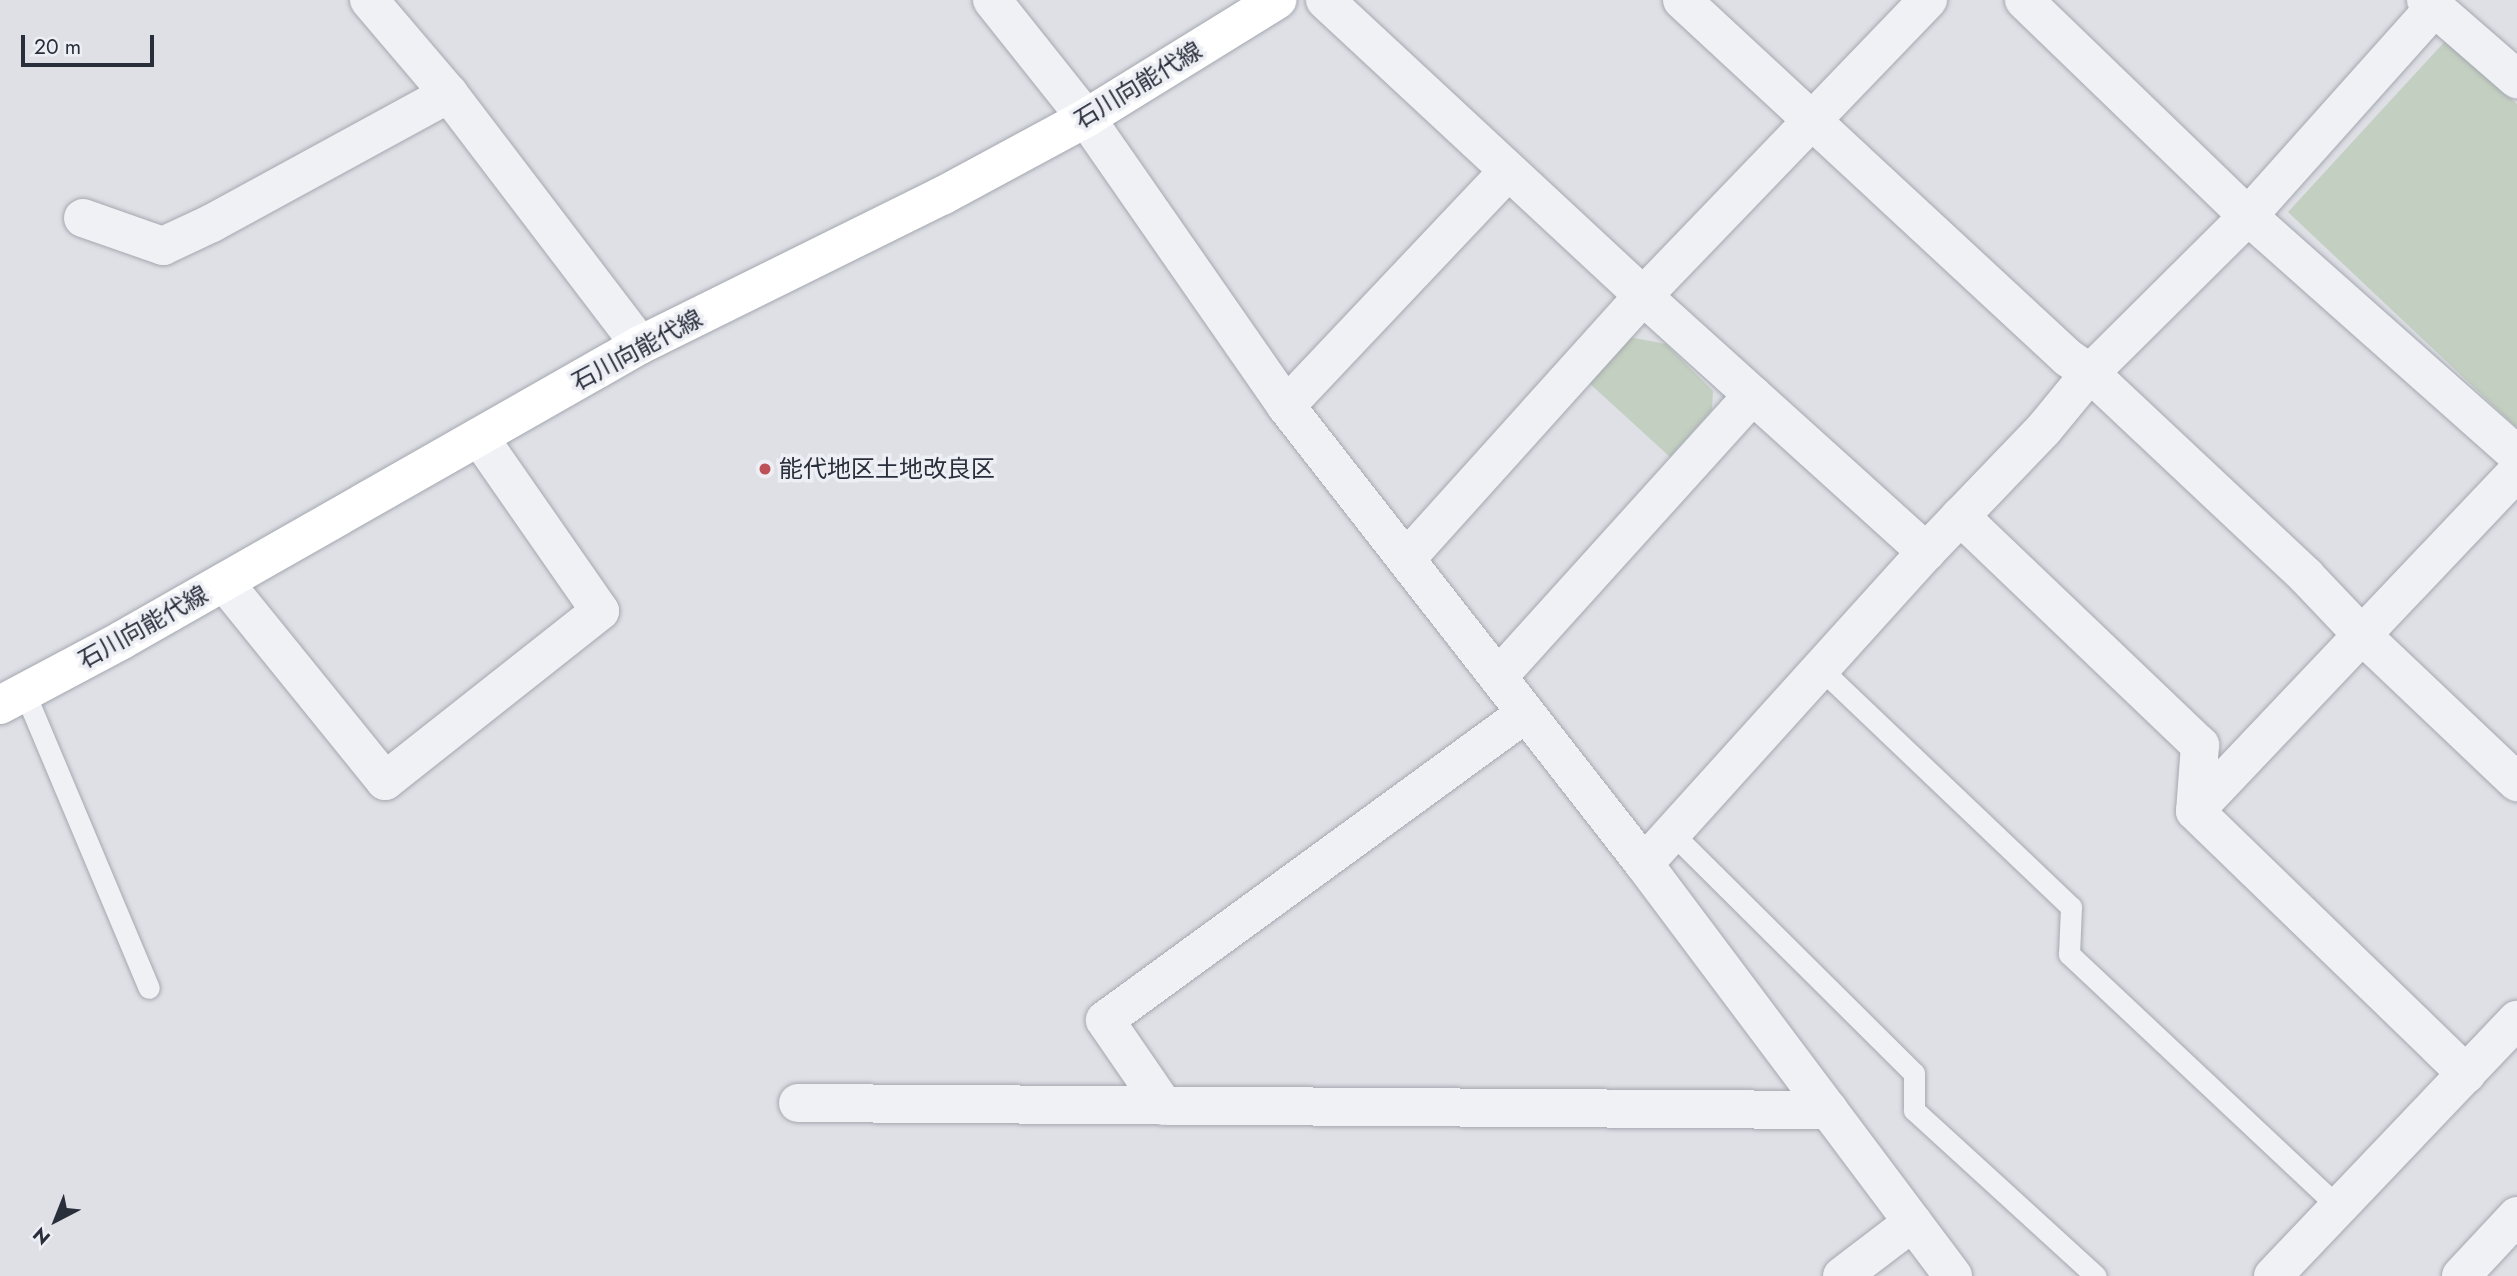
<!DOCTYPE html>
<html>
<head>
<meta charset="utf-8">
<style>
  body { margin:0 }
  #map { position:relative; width:2517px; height:1276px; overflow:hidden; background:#dee0e6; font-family:Jost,"Noto Sans JP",sans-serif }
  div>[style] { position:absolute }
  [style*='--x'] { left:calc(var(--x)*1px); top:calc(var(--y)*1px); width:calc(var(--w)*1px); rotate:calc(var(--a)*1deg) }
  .green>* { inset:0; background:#c3cfc0 }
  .roads { filter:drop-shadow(0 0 2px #a4a7af) drop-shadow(0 0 2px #a4a7af) }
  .service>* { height:21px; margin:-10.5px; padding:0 10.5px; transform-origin:10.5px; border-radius:10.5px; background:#f0f1f5 }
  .minor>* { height:38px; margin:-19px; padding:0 19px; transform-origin:19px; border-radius:19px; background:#f0f1f5 }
  .tertiary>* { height:38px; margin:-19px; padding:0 19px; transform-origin:19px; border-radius:19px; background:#f0f1f5 }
  .secondary>* { height:38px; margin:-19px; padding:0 19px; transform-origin:19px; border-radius:19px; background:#fff }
  .dots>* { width:19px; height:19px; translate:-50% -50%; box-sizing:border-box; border:4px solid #edeff4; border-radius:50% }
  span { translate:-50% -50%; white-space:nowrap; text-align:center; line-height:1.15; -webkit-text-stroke:7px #edeff4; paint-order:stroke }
  .street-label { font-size:24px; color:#292e3b }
  .poi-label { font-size:24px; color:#292e3b }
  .left { translate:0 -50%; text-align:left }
  .north { position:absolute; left:21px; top:1185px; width:70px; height:70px; -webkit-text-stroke:5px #edeff4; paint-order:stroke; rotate:222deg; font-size:19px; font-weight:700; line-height:28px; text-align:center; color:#292e3b }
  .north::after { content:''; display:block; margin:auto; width:24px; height:32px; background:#292e3b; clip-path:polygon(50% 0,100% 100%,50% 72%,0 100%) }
  .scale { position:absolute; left:21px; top:35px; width:133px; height:32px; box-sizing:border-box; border:4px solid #292e3b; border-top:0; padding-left:9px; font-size:21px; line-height:24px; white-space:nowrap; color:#292e3b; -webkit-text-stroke:5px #edeff4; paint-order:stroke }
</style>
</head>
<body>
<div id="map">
  <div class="green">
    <i style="clip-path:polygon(2448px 38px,2517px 104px,2517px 428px,2288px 212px)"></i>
    <i style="clip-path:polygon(1629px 337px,1666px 344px,1713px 391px,1712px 410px,1670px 457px,1588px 382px)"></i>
  </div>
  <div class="roads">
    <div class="service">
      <i style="--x:1821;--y:669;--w:345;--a:43.6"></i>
      <i style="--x:2071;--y:907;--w:47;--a:92.4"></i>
      <i style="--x:2069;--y:954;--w:369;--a:43.2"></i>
      <i style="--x:24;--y:691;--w:322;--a:67.2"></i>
      <i style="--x:1672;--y:833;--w:341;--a:44.8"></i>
      <i style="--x:1914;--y:1073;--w:37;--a:90"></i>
      <i style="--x:1914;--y:1110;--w:246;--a:42.4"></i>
    </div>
    <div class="minor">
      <i style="--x:369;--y:0;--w:123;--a:49.6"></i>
      <i style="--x:449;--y:94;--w:315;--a:52.7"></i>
      <i style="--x:1325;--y:0;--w:434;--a:42.9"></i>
      <i style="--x:1643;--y:296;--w:382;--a:42.1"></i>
      <i style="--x:1682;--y:0;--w:526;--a:42.84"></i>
      <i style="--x:2068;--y:358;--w:27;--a:34"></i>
      <i style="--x:2090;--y:373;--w:296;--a:43.2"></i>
      <i style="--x:2306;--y:576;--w:81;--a:46.5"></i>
      <i style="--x:2362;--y:635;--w:214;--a:43.5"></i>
      <i style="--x:2024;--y:0;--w:311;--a:44"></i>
      <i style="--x:2248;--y:216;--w:360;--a:41.6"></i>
      <i style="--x:2426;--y:0;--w:121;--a:41"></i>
      <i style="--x:1086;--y:118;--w:351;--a:55.2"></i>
      <i style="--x:1286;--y:406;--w:581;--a:51.99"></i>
      <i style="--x:1644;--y:864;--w:515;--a:53.13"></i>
      <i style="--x:83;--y:218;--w:85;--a:19.3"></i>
      <i style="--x:163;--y:246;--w:54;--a:-25.1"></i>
      <i style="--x:212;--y:223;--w:270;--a:-28.6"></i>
      <i style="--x:1286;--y:406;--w:323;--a:-46.6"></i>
      <i style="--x:1960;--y:516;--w:332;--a:43.7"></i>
      <i style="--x:2200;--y:745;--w:66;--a:94.3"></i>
      <i style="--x:2195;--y:811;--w:378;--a:44.1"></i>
      <i style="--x:1407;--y:558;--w:353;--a:-48"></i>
      <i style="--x:1643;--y:296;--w:411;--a:-46.1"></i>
      <i style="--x:224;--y:582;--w:256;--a:51"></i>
      <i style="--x:385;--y:781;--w:274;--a:-38.3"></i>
      <i style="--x:600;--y:611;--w:212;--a:-124.8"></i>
      <i style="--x:1498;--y:677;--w:380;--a:-47.9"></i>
      <i style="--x:2195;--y:811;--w:468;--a:-46.5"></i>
      <i style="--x:1644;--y:864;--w:421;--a:-47.9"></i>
      <i style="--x:1926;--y:552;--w:170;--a:-46.2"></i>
      <i style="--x:2044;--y:429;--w:72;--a:-50.6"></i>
      <i style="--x:2090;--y:373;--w:223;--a:-44.8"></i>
      <i style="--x:2248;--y:216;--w:279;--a:-48.2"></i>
      <i style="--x:798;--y:1103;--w:1031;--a:0.39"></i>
      <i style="--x:1164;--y:1106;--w:104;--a:-124.5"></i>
      <i style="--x:1105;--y:1020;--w:521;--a:-36.1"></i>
      <i style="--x:1842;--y:1276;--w:89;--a:-37.3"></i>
      <i style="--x:2273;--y:1276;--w:354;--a:-46.4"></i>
      <i style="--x:2461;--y:1276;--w:82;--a:-47"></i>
    </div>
    <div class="tertiary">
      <i style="--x:992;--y:0;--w:151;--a:51.5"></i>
    </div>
    <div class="secondary">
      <i style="--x:0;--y:705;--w:138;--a:-28"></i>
      <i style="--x:122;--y:640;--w:596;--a:-29.66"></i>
      <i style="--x:640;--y:345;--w:337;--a:-26.3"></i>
      <i style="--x:942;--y:196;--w:164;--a:-28.4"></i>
      <i style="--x:1086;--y:118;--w:225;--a:-31.7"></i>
    </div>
  </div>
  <div class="dots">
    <i style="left:765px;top:469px;background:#bd5157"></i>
  </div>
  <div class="street-label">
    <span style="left:1138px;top:85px;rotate:-31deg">石川向能代線</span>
    <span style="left:637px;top:350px;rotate:-28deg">石川向能代線</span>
    <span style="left:143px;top:627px;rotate:-29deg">石川向能代線</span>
  </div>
  <div class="poi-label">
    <span class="left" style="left:779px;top:469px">能代地区土地改良区</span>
  </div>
  <div class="north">N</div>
  <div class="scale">20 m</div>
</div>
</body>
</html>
